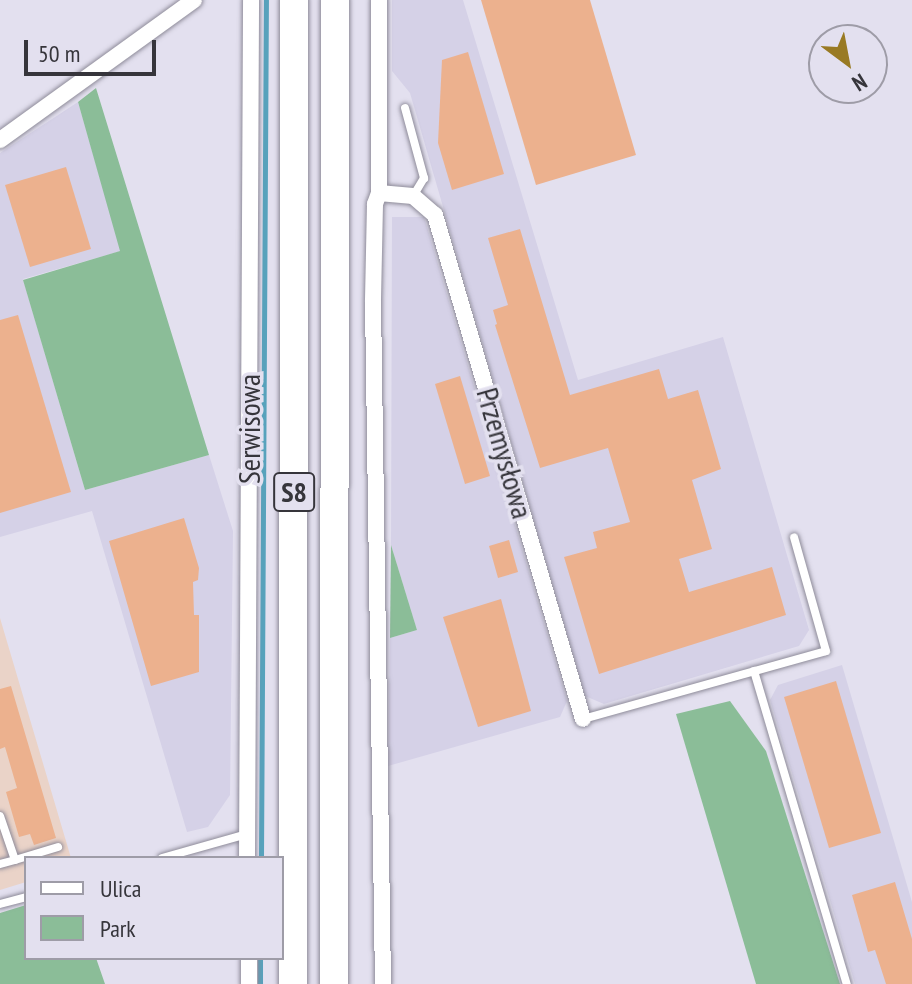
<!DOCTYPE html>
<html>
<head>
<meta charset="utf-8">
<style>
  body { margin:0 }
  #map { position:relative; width:912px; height:984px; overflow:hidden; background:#e3e0ef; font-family:"PT Sans Narrow",sans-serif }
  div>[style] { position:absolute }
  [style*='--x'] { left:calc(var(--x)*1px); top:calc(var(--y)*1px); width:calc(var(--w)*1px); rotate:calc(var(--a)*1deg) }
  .built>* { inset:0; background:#d5d1e7 }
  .education>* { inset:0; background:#ead3c8 }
  .green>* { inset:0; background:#8bbd98 }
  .stream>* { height:5px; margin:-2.5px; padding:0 2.5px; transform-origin:2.5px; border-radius:2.5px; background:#57a2bc }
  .building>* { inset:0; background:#ecb18e }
  .roads { filter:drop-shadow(0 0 2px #8e8b99) drop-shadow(0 0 2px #8e8b99) }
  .service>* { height:8px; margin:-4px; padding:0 4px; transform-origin:4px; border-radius:4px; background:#fff }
  .minor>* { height:16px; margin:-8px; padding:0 8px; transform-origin:8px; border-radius:8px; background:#fff }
  .motorway>* { height:28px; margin:-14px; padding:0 14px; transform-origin:14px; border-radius:14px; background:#fff }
  span { translate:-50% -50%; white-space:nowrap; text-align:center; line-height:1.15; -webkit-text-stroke:7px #e3e0ef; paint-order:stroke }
  .shield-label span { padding:2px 6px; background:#e3e0ef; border:2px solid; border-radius:6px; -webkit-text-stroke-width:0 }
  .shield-label { font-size:28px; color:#36353b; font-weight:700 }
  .street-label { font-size:30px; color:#36353b }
  .legend { position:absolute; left:24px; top:856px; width:260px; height:104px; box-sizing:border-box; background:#e3e0ef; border:2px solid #9e9ca7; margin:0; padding:10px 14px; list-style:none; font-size:24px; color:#36353b }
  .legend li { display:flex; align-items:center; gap:16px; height:40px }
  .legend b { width:40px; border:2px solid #9e9ca7 }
  .north { position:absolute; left:808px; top:24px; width:80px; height:80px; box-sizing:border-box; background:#e3e0ef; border:2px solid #9e9ca7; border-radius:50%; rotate:148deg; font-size:22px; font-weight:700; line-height:32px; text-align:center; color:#36353b }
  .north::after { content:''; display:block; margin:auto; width:28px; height:36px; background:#997a23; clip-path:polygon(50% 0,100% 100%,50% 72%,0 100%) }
  .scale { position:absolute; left:24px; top:40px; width:132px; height:36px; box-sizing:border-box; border:4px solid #36353b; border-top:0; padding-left:10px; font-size:24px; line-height:28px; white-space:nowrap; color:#36353b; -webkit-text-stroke:6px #e3e0ef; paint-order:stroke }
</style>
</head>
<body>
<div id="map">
  <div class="built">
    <i style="clip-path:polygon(392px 0,463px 0,578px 380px,723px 337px,809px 630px,799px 646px,604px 704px,585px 696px,410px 93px,392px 71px)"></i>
    <i style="clip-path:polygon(78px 102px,121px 251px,23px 279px,85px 490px,209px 455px,233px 531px,230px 795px,208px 827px,187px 832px,92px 511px,0 537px,0 153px)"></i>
    <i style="clip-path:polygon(392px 217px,424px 217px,567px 701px,560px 717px,388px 766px,390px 638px,417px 630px,391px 545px)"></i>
    <i style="clip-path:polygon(842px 665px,912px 902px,912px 984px,855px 984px,770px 700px,778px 685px)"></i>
  </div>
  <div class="education">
    <i style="clip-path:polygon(0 618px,71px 858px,26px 858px,26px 882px,0 890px)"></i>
  </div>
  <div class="green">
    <i style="clip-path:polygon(96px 88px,209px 455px,85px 490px,23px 280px,120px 251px,78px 102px)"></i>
    <i style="clip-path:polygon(391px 545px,417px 630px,390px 638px)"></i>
    <i style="clip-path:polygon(730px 701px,766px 751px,840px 984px,756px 984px,676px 714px)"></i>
    <i style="clip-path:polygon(26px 905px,26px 958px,96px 958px,105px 984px,0 984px,0 913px)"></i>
  </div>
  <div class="stream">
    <i style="--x:261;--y:858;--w:858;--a:-89.67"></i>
    <i style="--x:260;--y:984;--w:26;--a:-90"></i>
  </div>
  <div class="building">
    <i style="clip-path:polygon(481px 0,590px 0,636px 155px,536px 185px)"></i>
    <i style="clip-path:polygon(468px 52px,504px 174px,452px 190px,438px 143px,442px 60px)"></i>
    <i style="clip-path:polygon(66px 167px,91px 249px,30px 267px,5px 185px)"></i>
    <i style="clip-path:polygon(520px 229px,570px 395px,659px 369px,668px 399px,698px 390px,721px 469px,692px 480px,712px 549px,679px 559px,689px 592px,772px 567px,786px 615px,599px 674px,564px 557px,597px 548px,593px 532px,630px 522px,608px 448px,540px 468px,495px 325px,497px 324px,493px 310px,508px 305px,488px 238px)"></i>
    <i style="clip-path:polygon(18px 315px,71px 492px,0 513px,0 320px)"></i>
    <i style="clip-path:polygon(460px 376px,490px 476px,465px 484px,435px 384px)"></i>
    <i style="clip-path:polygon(184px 518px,199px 568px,198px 580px,193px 582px,194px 615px,199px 615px,199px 672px,151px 686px,109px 541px)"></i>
    <i style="clip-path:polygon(509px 540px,518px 572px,498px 578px,489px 546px)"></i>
    <i style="clip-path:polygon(501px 599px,531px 711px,478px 727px,443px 617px)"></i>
    <i style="clip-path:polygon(836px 681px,881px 833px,829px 848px,784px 697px)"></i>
    <i style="clip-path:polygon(11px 686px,56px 838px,34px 845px,30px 834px,19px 837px,6px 792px,17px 788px,5px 747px,0 749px,0 689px)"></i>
    <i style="clip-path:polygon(895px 882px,912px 939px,912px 984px,886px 984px,875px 950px,868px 952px,852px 895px)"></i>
  </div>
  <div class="roads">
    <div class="service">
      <i style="--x:405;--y:108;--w:73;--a:74.8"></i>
      <i style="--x:424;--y:178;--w:21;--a:121"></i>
      <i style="--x:754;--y:671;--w:327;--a:73.5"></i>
      <i style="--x:583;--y:719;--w:252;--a:-15.6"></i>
      <i style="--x:826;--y:651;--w:118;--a:-105.7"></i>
      <i style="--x:0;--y:816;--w:46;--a:71.2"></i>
      <i style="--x:15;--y:860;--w:16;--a:165"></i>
      <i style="--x:162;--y:858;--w:88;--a:-15.8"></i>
      <i style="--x:15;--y:860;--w:45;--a:-16.8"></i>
      <i style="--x:0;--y:904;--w:27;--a:-15"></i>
    </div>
    <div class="minor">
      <i style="--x:379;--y:0;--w:193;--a:90"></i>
      <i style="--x:379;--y:193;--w:12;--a:110"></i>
      <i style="--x:375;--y:204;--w:98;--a:91.2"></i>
      <i style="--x:373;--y:302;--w:682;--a:89.16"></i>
      <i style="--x:0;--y:140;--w:239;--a:-35.8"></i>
      <i style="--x:379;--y:193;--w:34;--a:5"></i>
      <i style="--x:413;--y:196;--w:29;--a:41"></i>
      <i style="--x:435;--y:215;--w:525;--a:73.64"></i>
      <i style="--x:247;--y:858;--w:858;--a:-89.73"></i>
      <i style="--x:249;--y:984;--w:26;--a:-90"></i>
    </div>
    <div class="motorway">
      <i style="--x:293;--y:984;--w:984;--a:-89.94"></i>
      <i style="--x:334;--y:984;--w:984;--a:-89.94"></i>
    </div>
  </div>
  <div class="shield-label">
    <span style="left:294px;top:492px">S8</span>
  </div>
  <div class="street-label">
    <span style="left:249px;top:429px;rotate:-90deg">Serwisowa</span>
    <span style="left:505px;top:453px;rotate:74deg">Przemysłowa</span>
  </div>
  <ul class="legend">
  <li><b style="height:10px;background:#fff"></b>Ulica</li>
  <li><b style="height:22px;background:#8bbd98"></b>Park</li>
  </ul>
  <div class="north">N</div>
  <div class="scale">50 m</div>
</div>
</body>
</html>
